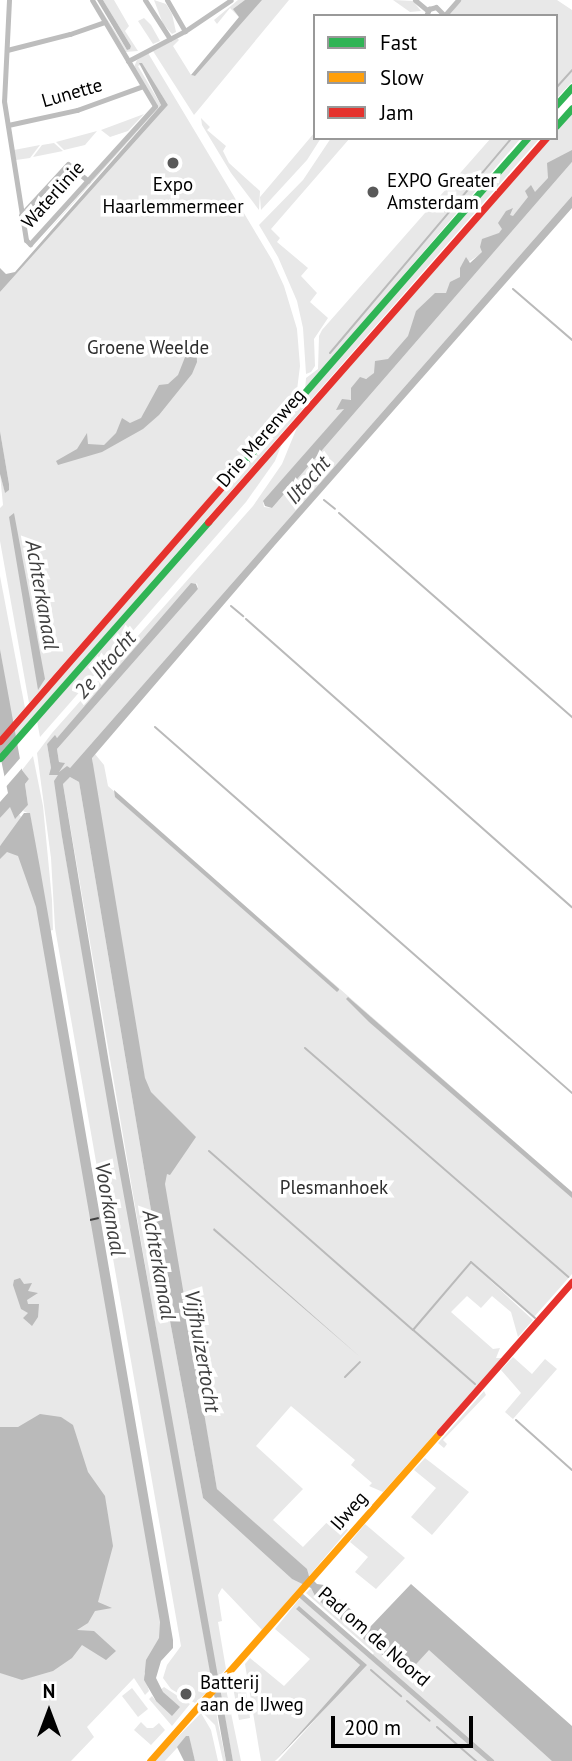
<!DOCTYPE html>
<html>
<head>
<meta charset="utf-8">
<style>
  body { margin:0 }
  #map { position:relative; width:572px; height:1761px; overflow:hidden; background:#fff; font-family:"PT Sans",sans-serif }
  div>[style] { position:absolute }
  [style*='--x'] { left:calc(var(--x)*1px); top:calc(var(--y)*1px); width:calc(var(--w)*1px); rotate:calc(var(--a)*1deg) }
  .green>* { inset:0; background:#e8e8e8 }
  .water>* { inset:0; background:#bababa }
  .pier>* { inset:0; background:#fff }
  .stream>* { height:2px; margin:-1px; padding:0 1px; transform-origin:1px; border-radius:1px; background:#bababa }
  .ferry>* { height:2px; margin-top:-1px; transform-origin:0; background:repeating-linear-gradient(90deg,#3e3e3e 0 9px,transparent 0 16px) }
  .street>* { height:5px; margin:-2.5px; padding:0 2.5px; transform-origin:2.5px; border-radius:2.5px; background:#bdbdbd }
  .fast>* { height:7px; margin:-3.5px; padding:0 3.5px; transform-origin:3.5px; border-radius:3.5px; background:#30b455 }
  .slow>* { height:7px; margin:-3.5px; padding:0 3.5px; transform-origin:3.5px; border-radius:3.5px; background:#ff9f0a }
  .jam>* { height:7px; margin:-3.5px; padding:0 3.5px; transform-origin:3.5px; border-radius:3.5px; background:#e5322d }
  .dots>* { width:19px; height:19px; translate:-50% -50%; box-sizing:border-box; border:4px solid #fff; border-radius:50% }
  span { translate:-50% -50%; white-space:nowrap; text-align:center; line-height:1.15; -webkit-text-stroke:7px #fff; paint-order:stroke }
  .street-label { font-size:19px; color:#000 }
  .poi-label { font-size:19px; color:#000 }
  .left { translate:0 -50%; text-align:left }
  .park-label { font-size:19px; color:#2d2d2d }
  .water-label { font-size:21px; color:#3e3e3e; font-style:italic }
  .legend { position:absolute; left:313px; top:14px; width:245px; height:126px; box-sizing:border-box; background:#fff; border:2px solid #999; margin:0; padding:9px 12px; list-style:none; font-size:21px; color:#000 }
  .legend li { display:flex; align-items:center; gap:14px; height:35px }
  .legend b { width:35px; border:2px solid #999 }
  .north { position:absolute; left:14px; top:1677px; width:70px; height:70px; -webkit-text-stroke:5px #fff; paint-order:stroke; rotate:0deg; font-size:19px; font-weight:700; line-height:28px; text-align:center; color:#000 }
  .north::after { content:''; display:block; margin:auto; width:24px; height:32px; background:#000; clip-path:polygon(50% 0,100% 100%,50% 72%,0 100%) }
  .scale { position:absolute; left:331px; top:1716px; width:142px; height:32px; box-sizing:border-box; border:4px solid #000; border-top:0; padding-left:9px; font-size:21px; line-height:24px; white-space:nowrap; color:#000; -webkit-text-stroke:5px #fff; paint-order:stroke }
</style>
</head>
<body>
<div id="map">
  <div class="green">
    <i style="clip-path:polygon(95px 0,127px 50px,131px 46px,103px 0,114px 0,129px 26px,125px 31px,138px 51px,125px 52px)"></i>
    <i style="clip-path:polygon(154px 0,166px 4px,172px 14px,176px 32px,172px 34px,163px 24px)"></i>
    <i style="clip-path:polygon(238px 0,289px 0,194px 115px,153px 51px,177px 38px,179px 40px,173px 46px,191px 75px,194px 76px,242px 20px,230px 8px,217px 24px,214px 20px)"></i>
    <i style="clip-path:polygon(393px 0,413px 1px,421px 11px,410px 12px)"></i>
    <i style="clip-path:polygon(461px 0,557px 0,572px 10px,572px 82px,556px 99px,556px 16px,449px 16px)"></i>
    <i style="clip-path:polygon(144px 18px,151px 25px,160px 41px,153px 44px,138px 21px)"></i>
    <i style="clip-path:polygon(148px 53px,272px 260px,284px 286px,297px 329px,300px 366px,296px 398px,29px 703px,0 541px,0 508px,3px 505px,0 474px,5px 492px,9px 484px,0 431px,0 292px,168px 105px,142px 64px,138px 66px,161px 105px,34px 247px,157px 106px,134px 67px,137px 60px)"></i>
    <i style="clip-path:polygon(144px 114px,128px 131px,110px 137px,101px 130px)"></i>
    <i style="clip-path:polygon(572px 114px,572px 152px,485px 251px,467px 263px,460px 277px,398px 349px,376px 374px,365px 379px,337px 419px,263px 502px,264px 507px,272px 508px,572px 162px,572px 196px,70px 768px,58px 772px,64px 763px,59px 762px,57px 749px,198px 589px,197px 583px,57px 738px,55px 736px,47px 744px,51px 768px,59px 775px,62px 837px,213px 1687px,195px 1703px,171px 1689px,163px 1678px,167px 1665px,181px 1646px,55px 928px,51px 858px,37px 753px,52px 733px,253px 506px,282px 464px,298px 425px,549px 138px,556px 138px,556px 131px)"></i>
    <i style="clip-path:polygon(201px 118px,210px 127px,207px 130px,226px 146px,223px 151px,229px 163px,260px 191px,259px 210px,231px 173px,202px 125px)"></i>
    <i style="clip-path:polygon(97px 131px,85px 145px,64px 150px,56px 142px)"></i>
    <i style="clip-path:polygon(315px 132px,315px 138px,321px 138px,307px 160px,261px 210px,260px 197px)"></i>
    <i style="clip-path:polygon(331px 138px,350px 138px,271px 229px,280px 238px,277px 242px,308px 268px,301px 276px,317px 293px,310px 302px,328px 318px,314px 339px,315px 366px,311px 372px,306px 374px,303px 328px,297px 301px,278px 257px,259px 225px,303px 180px)"></i>
    <i style="clip-path:polygon(491px 138px,521px 138px,305px 390px,306px 378px,318px 369px,319px 336px,322px 330px)"></i>
    <i style="clip-path:polygon(533px 138px,540px 138px,15px 738px,14px 730px)"></i>
    <i style="clip-path:polygon(54px 143px,63px 151px,33px 157px,42px 145px)"></i>
    <i style="clip-path:polygon(40px 145px,30px 158px,16px 160px,14px 150px)"></i>
    <i style="clip-path:polygon(283px 441px,275px 461px,246px 502px,40px 737px,37px 721px)"></i>
    <i style="clip-path:polygon(0 576px,25px 708px,12px 722px,0 649px)"></i>
    <i style="clip-path:polygon(95px 754px,104px 765px,108px 786px,572px 1192px,572px 1274px,534px 1317px,480px 1271px,533px 1320px,518px 1337px,511px 1312px,492px 1296px,481px 1308px,467px 1296px,451px 1312px,493px 1349px,500px 1348px,496px 1358px,502px 1358px,383px 1492px,369px 1486px,372px 1483px,351px 1465px,355px 1460px,291px 1406px,256px 1446px,303px 1489px,273px 1520px,303px 1547px,333px 1516px,348px 1530px,309px 1576px,306px 1569px,217px 1489px,115px 910px,94px 776px,92px 756px)"></i>
    <i style="clip-path:polygon(33px 756px,43px 806px,52px 900px,53px 930px,49px 931px,30px 814px,23px 811px,28px 805px,25px 784px,29px 779px,22px 770px)"></i>
    <i style="clip-path:polygon(70px 777px,79px 782px,167px 1305px,203px 1498px,292px 1579px,304px 1582px,262px 1630px,222px 1588px,218px 1595px,222px 1621px,218px 1622px,226px 1669px,216px 1680px,63px 784px)"></i>
    <i style="clip-path:polygon(10px 806px,15px 818px,19px 814px,21px 817px,16px 828px,0 846px,0 818px)"></i>
    <i style="clip-path:polygon(13px 842px,34px 883px,160px 1611px,160px 1639px,144px 1674px,149px 1691px,145px 1695px,134px 1678px,87px 1727px,94px 1737px,71px 1761px,0 1761px,0 856px)"></i>
    <i style="clip-path:polygon(513px 1357px,532px 1374px,545px 1359px,557px 1369px,513px 1419px,505px 1412px,521px 1393px,501px 1370px)"></i>
    <i style="clip-path:polygon(484px 1391px,486px 1395px,443px 1440px,447px 1444px,444px 1448px,438px 1443px)"></i>
    <i style="clip-path:polygon(425px 1458px,469px 1492px,432px 1535px,411px 1517px,436px 1488px,414px 1470px)"></i>
    <i style="clip-path:polygon(365px 1524px,405px 1558px,376px 1589px,355px 1572px,368px 1557px,350px 1542px)"></i>
    <i style="clip-path:polygon(311px 1588px,316px 1598px,377px 1650px,414px 1608px,572px 1761px,278px 1761px,365px 1664px,296px 1609px,360px 1665px,275px 1761px,261px 1761px,245px 1664px,250px 1658px,284px 1686px,310px 1659px,275px 1629px,300px 1598px,371px 1657px,374px 1653px,306px 1593px)"></i>
    <i style="clip-path:polygon(239px 1677px,244px 1677px,250px 1718px,239px 1720px,233px 1687px)"></i>
    <i style="clip-path:polygon(164px 1687px,190px 1704px,172px 1726px,149px 1699px,152px 1696px,156px 1701px,167px 1696px,160px 1690px)"></i>
    <i style="clip-path:polygon(132px 1688px,148px 1709px,138px 1717px,122px 1696px)"></i>
    <i style="clip-path:polygon(226px 1689px,241px 1761px,233px 1761px,220px 1693px)"></i>
    <i style="clip-path:polygon(215px 1703px,218px 1723px,226px 1761px,223px 1761px,215px 1725px,204px 1714px)"></i>
    <i style="clip-path:polygon(201px 1713px,211px 1730px,218px 1761px,195px 1761px,188px 1736px,165px 1761px,154px 1761px)"></i>
    <i style="clip-path:polygon(141px 1722px,147px 1728px,153px 1728px,159px 1723px,165px 1730px,151px 1745px,134px 1730px)"></i>
  </div>
  <div class="water">
    <i style="clip-path:polygon(97px 0,103px 0,131px 46px,130px 49px,127px 50px)"></i>
    <i style="clip-path:polygon(245px 0,262px 0,195px 76px,191px 75px,239px 17px,233px 9px)"></i>
    <i style="clip-path:polygon(139px 63px,142px 63px,168px 105px,0 292px,0 268px,6px 274px,15px 272px,161px 105px)"></i>
    <i style="clip-path:polygon(572px 150px,572px 162px,272px 508px,265px 506px,263px 501px,344px 409px,336px 410px,342px 399px,351px 400px,351px 388px,360px 377px,366px 379px,374px 373px,375px 361px,388px 359px,408px 336px,416px 311px,435px 293px,446px 293px,450px 282px,460px 277px,460px 268px,466px 257px,470px 263px,482px 252px,480px 247px,482px 239px,499px 233px,502px 229px,498px 223px,506px 211px,513px 208px,510px 215px,513px 216px,528px 197px,525px 191px,531px 185px,535px 192px,548px 178px,547px 163px)"></i>
    <i style="clip-path:polygon(572px 196px,572px 208px,275px 545px,92px 758px,145px 1078px,151px 1092px,196px 1137px,170px 1175px,167px 1174px,165px 1184px,217px 1489px,307px 1569px,309px 1576px,317px 1584px,324px 1585px,370px 1627px,411px 1584px,572px 1726px,572px 1761px,552px 1761px,429px 1650px,406px 1675px,316px 1598px,311px 1588px,292px 1579px,203px 1498px,167px 1305px,79px 782px,70px 777px,63px 784px,109px 1063px,233px 1761px,226px 1761px,114px 1141px,62px 837px,54px 781px,58px 775px,49px 775px,51px 768px,47px 744px,55px 735px,57px 738px,191px 583px,196px 584px,198px 589px,57px 749px,59px 762px,65px 763px,59px 772px,67px 766px,70px 768px)"></i>
    <i style="clip-path:polygon(196px 341px,197px 362px,192px 374px,159px 415px,143px 429px,102px 452px,58px 465px,56px 461px,77px 449px,87px 433px,88px 444px,104px 445px,116px 433px,122px 418px,130px 423px,141px 418px,159px 385px,168px 384px,178px 375px,189px 347px)"></i>
    <i style="clip-path:polygon(0 431px,9px 484px,9px 490px,5px 493px,0 474px)"></i>
    <i style="clip-path:polygon(14px 513px,45px 679px,38px 690px,9px 517px)"></i>
    <i style="clip-path:polygon(0 649px,22px 770px,29px 779px,25px 784px,28px 805px,15px 819px,10px 807px,0 818px,0 802px,8px 793px,0 755px)"></i>
    <i style="clip-path:polygon(114px 790px,339px 989px,339px 990px,337px 992px,115px 797px)"></i>
    <i style="clip-path:polygon(24px 813px,30px 813px,40px 868px,173px 1640px,173px 1648px,161px 1661px,156px 1678px,163px 1692px,180px 1707px,172px 1716px,156px 1701px,144px 1680px,146px 1660px,159px 1638px,160px 1622px,36px 907px,18px 856px,7px 852px,0 859px,0 846px)"></i>
    <i style="clip-path:polygon(348px 997px,572px 1192px,572px 1198px,369px 1022px,346px 999px)"></i>
    <i style="clip-path:polygon(214px 1228px,359px 1356px,213px 1230px)"></i>
    <i style="clip-path:polygon(20px 1278px,24px 1284px,32px 1283px,28px 1291px,38px 1293px,27px 1300px,28px 1304px,39px 1304px,38px 1317px,32px 1326px,23px 1318px,28px 1313px,21px 1309px,13px 1285px,14px 1280px)"></i>
    <i style="clip-path:polygon(40px 1414px,61px 1417px,73px 1425px,88px 1472px,105px 1496px,113px 1546px,98px 1602px,112px 1608px,95px 1611px,88px 1623px,77px 1630px,94px 1631px,116px 1651px,106px 1660px,82px 1645px,72px 1658px,53px 1671px,22px 1680px,0 1673px,0 1427px,18px 1427px)"></i>
    <i style="clip-path:polygon(299px 1606px,367px 1665px,275px 1761px,360px 1665px,296px 1609px)"></i>
    <i style="clip-path:polygon(186px 1736px,189px 1736px,195px 1761px,184px 1761px,177px 1747px)"></i>
  </div>
  <div class="pier">
    <i style="clip-path:polygon(22px 756px,24px 766px,4px 789px,2px 779px)"></i>
  </div>
  <div class="stream">
    <i style="--x:556;--y:88;--w:24;--a:-48"></i>
    <i style="--x:513;--y:289;--w:78;--a:40.8"></i>
    <i style="--x:330;--y:353;--w:282;--a:-49.8"></i>
    <i style="--x:324;--y:500;--w:14;--a:39"></i>
    <i style="--x:339;--y:513;--w:310;--a:41.2"></i>
    <i style="--x:231;--y:606;--w:16;--a:40"></i>
    <i style="--x:246;--y:619;--w:435;--a:41.5"></i>
    <i style="--x:155;--y:727;--w:555;--a:41.27"></i>
    <i style="--x:305;--y:1048;--w:349;--a:41"></i>
    <i style="--x:209;--y:1151;--w:271;--a:41.3"></i>
    <i style="--x:345;--y:1377;--w:21;--a:-45"></i>
    <i style="--x:475;--y:1384;--w:82;--a:-138.9"></i>
    <i style="--x:413;--y:1330;--w:89;--a:-49.5"></i>
    <i style="--x:471;--y:1262;--w:85;--a:41.2"></i>
    <i style="--x:516;--y:1420;--w:75;--a:41.8"></i>
    <i style="--x:371;--y:1670;--w:40;--a:41"></i>
    <i style="--x:407;--y:1701;--w:30;--a:41"></i>
    <i style="--x:437;--y:1727;--w:52;--a:41.1"></i>
  </div>
  <div class="ferry">
    <i style="--x:90;--y:1220;--w:9;--a:-13"></i>
  </div>
  <div class="street">
    <i style="--x:9;--y:0;--w:101;--a:92.8"></i>
    <i style="--x:4;--y:101;--w:141;--a:81"></i>
    <i style="--x:26;--y:240;--w:6;--a:45"></i>
    <i style="--x:30;--y:244;--w:186;--a:-47.8"></i>
    <i style="--x:155;--y:106;--w:123;--a:-120.7"></i>
    <i style="--x:145;--y:0;--w:46;--a:57.3"></i>
    <i style="--x:167;--y:0;--w:36;--a:60"></i>
    <i style="--x:415;--y:0;--w:17;--a:40"></i>
    <i style="--x:445;--y:15;--w:20;--a:-49"></i>
    <i style="--x:426;--y:16;--w:8;--a:-67"></i>
    <i style="--x:429;--y:9;--w:7;--a:-16"></i>
    <i style="--x:436;--y:7;--w:13;--a:45"></i>
    <i style="--x:7;--y:50;--w:65;--a:-14.3"></i>
    <i style="--x:70;--y:34;--w:37;--a:-19"></i>
    <i style="--x:128;--y:61;--w:64;--a:-27.8"></i>
    <i style="--x:185;--y:31;--w:55;--a:-34"></i>
    <i style="--x:8;--y:125;--w:71;--a:-12.3"></i>
    <i style="--x:77;--y:110;--w:70;--a:-20"></i>
    <i style="--x:21;--y:215;--w:69;--a:-47.3"></i>
    <i style="--x:68;--y:164;--w:26;--a:40"></i>
    <i style="--x:298;--y:1593;--w:256;--a:41"></i>
  </div>
  <div class="fast">
    <i style="--x:556;--y:105;--w:24;--a:-48"></i>
    <i style="--x:556;--y:126;--w:24;--a:-48"></i>
    <i style="--x:242;--y:464;--w:433;--a:-48.8"></i>
    <i style="--x:0;--y:758;--w:315;--a:-48.6"></i>
  </div>
  <div class="slow">
    <i style="--x:150;--y:1761;--w:439;--a:-48.6"></i>
  </div>
  <div class="jam">
    <i style="--x:208;--y:522;--w:512;--a:-48.65"></i>
    <i style="--x:0;--y:741;--w:368;--a:-48.9"></i>
    <i style="--x:440;--y:1432;--w:200;--a:-48.7"></i>
  </div>
  <div class="dots">
    <i style="left:173px;top:163px;background:#595959"></i>
    <i style="left:373px;top:192px;background:#595959"></i>
    <i style="left:186px;top:1694px;background:#595959"></i>
  </div>
  <div class="street-label">
    <span style="left:72px;top:93px;rotate:-16deg">Lunette</span>
    <span style="left:53px;top:195px;rotate:-48deg">Waterlinie</span>
    <span style="left:261px;top:438px;rotate:-49deg">Drie Merenweg</span>
    <span style="left:349px;top:1511px;rotate:-49deg">IJweg</span>
    <span style="left:374px;top:1637px;rotate:41deg">Pad om de Noord</span>
  </div>
  <div class="poi-label">
    <span class="left" style="left:387px;top:192px">EXPO Greater<br>Amsterdam</span>
    <span style="left:173px;top:196px">Expo<br>Haarlemmermeer</span>
    <span class="left" style="left:200px;top:1694px">Batterij<br>aan de IJweg</span>
  </div>
  <div class="park-label">
    <span style="left:148px;top:348px">Groene Weelde</span>
    <span style="left:334px;top:1188px">Plesmanhoek</span>
  </div>
  <div class="water-label">
    <span style="left:308px;top:480px;rotate:-49deg">IJtocht</span>
    <span style="left:42px;top:595px;rotate:80deg">Achterkanaal</span>
    <span style="left:105px;top:665px;rotate:-49deg">2e IJtocht</span>
    <span style="left:110px;top:1209px;rotate:80deg">Voorkanaal</span>
    <span style="left:159px;top:1265px;rotate:80deg">Achterkanaal</span>
    <span style="left:202px;top:1351px;rotate:80deg">Vijfhuizertocht</span>
  </div>
  <ul class="legend">
  <li><b style="height:9px;background:#30b455"></b>Fast</li>
  <li><b style="height:9px;background:#ff9f0a"></b>Slow</li>
  <li><b style="height:9px;background:#e5322d"></b>Jam</li>
  </ul>
  <div class="north">N</div>
  <div class="scale">200 m</div>
</div>
</body>
</html>
